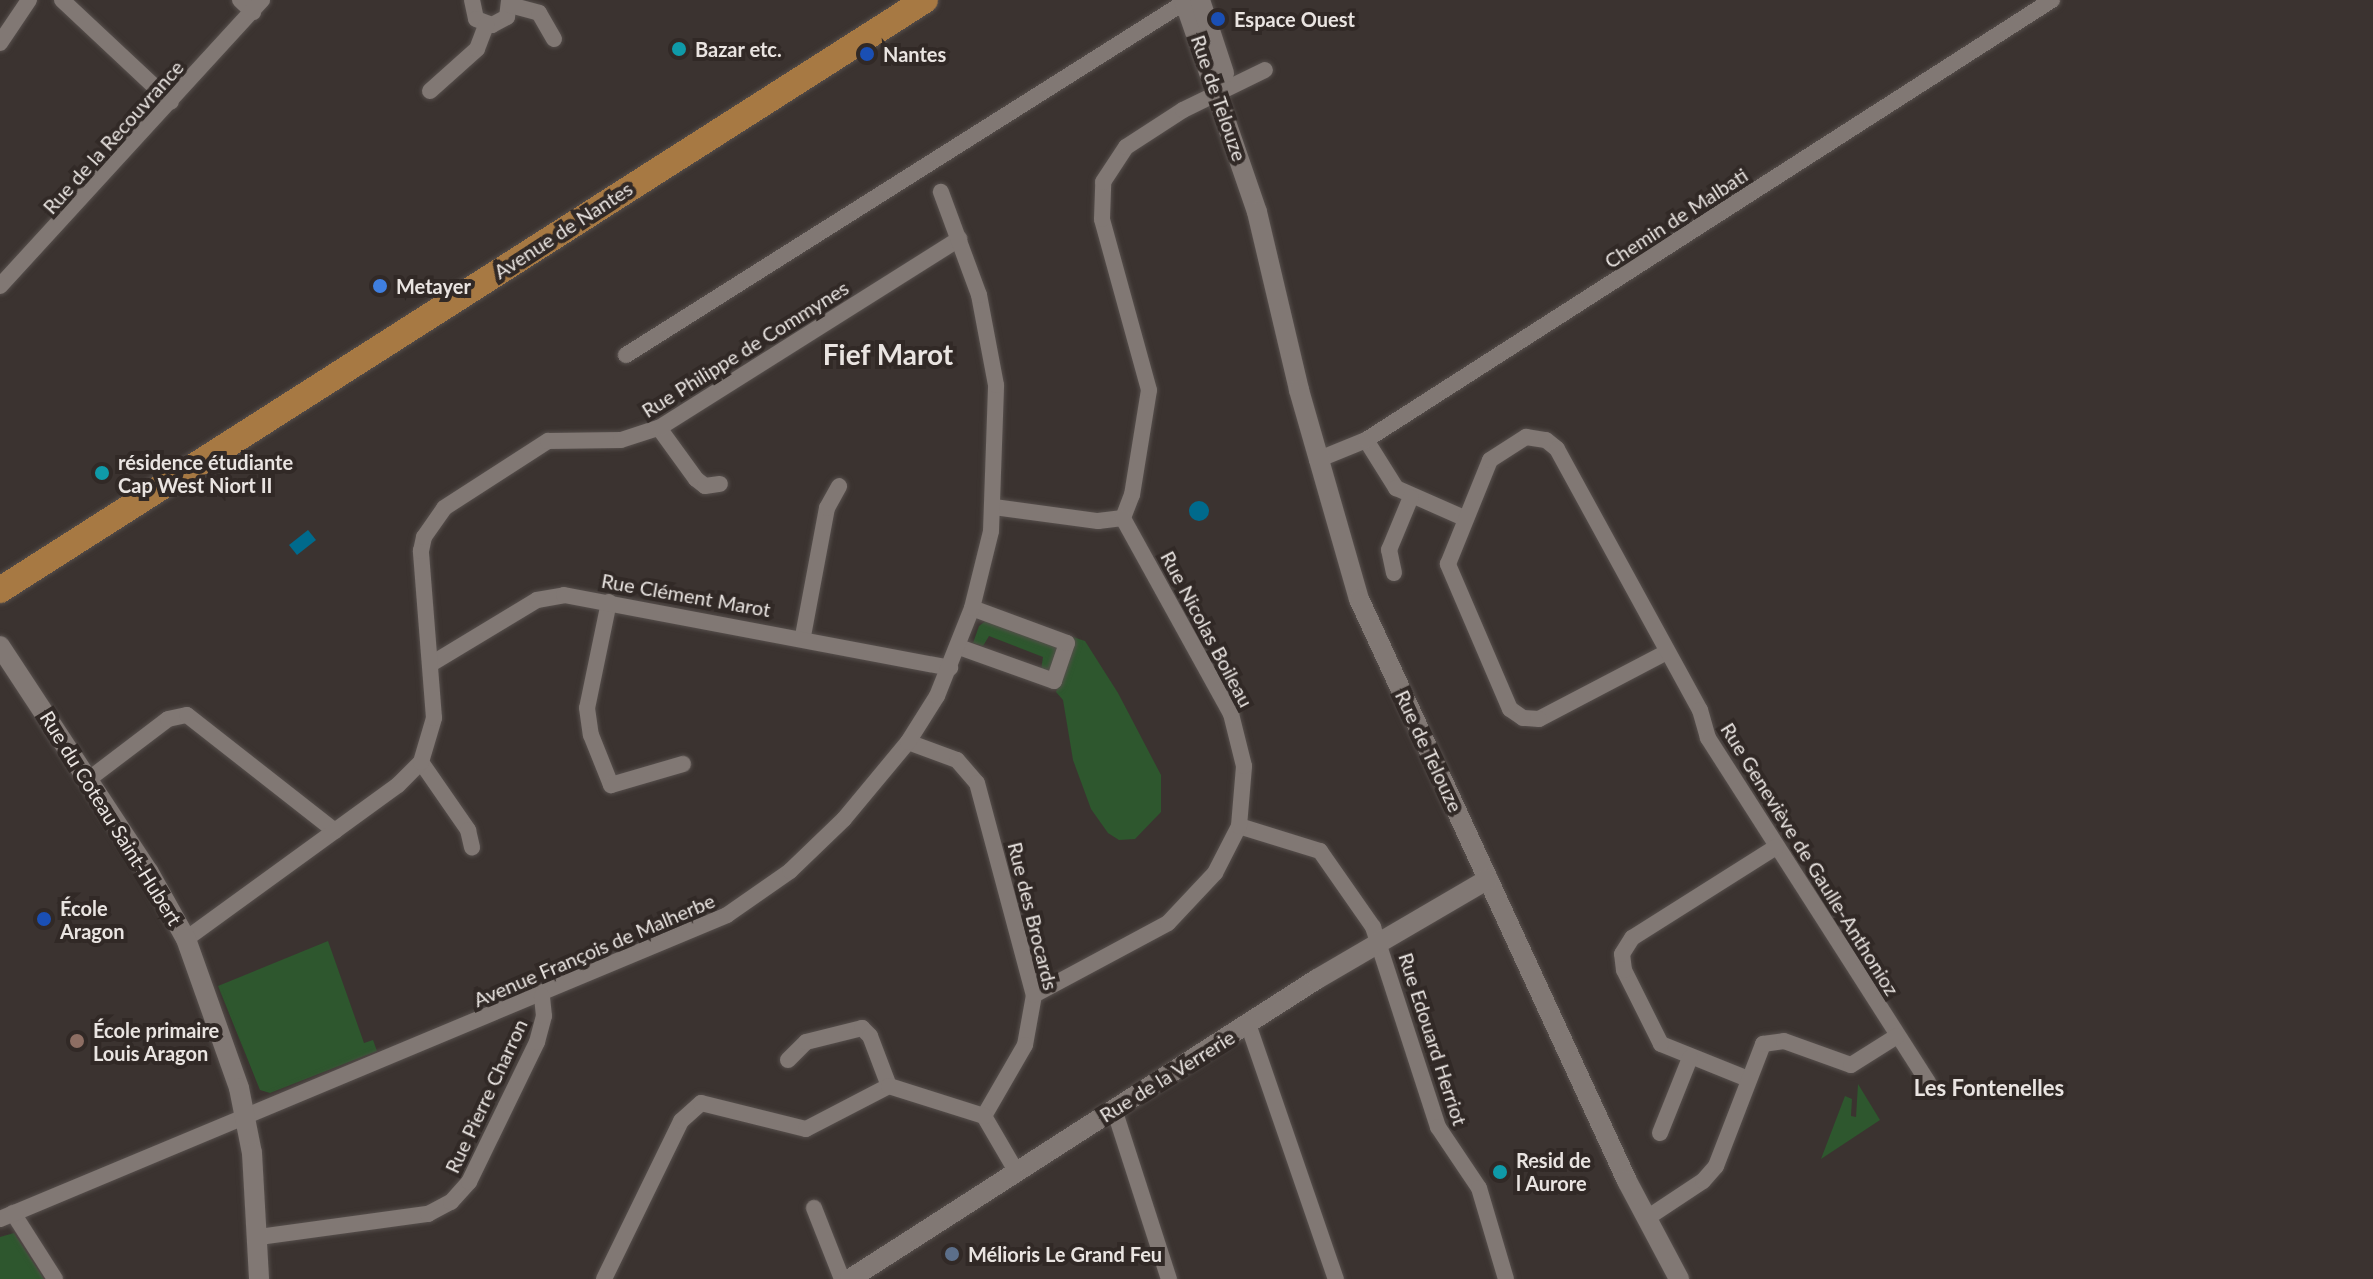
<!DOCTYPE html>
<html>
<head>
<meta charset="utf-8">
<style>
  body { margin:0 }
  #map { position:relative; width:2373px; height:1279px; overflow:hidden; background:#3b3330; font-family:Lato,sans-serif }
  div>[style] { position:absolute }
  [style*='--x'] { left:calc(var(--x)*1px); top:calc(var(--y)*1px); width:calc(var(--w)*1px); rotate:calc(var(--a)*1deg) }
  .green>* { inset:0; background:#2e572e }
  .water>* { inset:0; background:#006a8c }
  .round { border-radius:50% }
  .roads { filter:drop-shadow(0 0 2px #564f4c) drop-shadow(0 0 2px #564f4c) }
  .minor>* { height:16px; margin:-8px; padding:0 8px; transform-origin:8px; border-radius:8px; background:#817874 }
  .tertiary>* { height:20px; margin:-10px; padding:0 10px; transform-origin:10px; border-radius:10px; background:#817874 }
  .primary>* { height:26px; margin:-13px; padding:0 13px; transform-origin:13px; border-radius:13px; background:#a77943 }
  .dots>* { width:22px; height:22px; translate:-50% -50%; box-sizing:border-box; border:4px solid #312926; border-radius:50% }
  span { translate:-50% -50%; white-space:nowrap; text-align:center; line-height:1.15; -webkit-text-stroke:8px #312926; paint-order:stroke }
  .poi-label { font-size:20px; color:#e9e4e1; font-weight:700 }
  .left { translate:0 -50%; text-align:left }
  .street-label { font-size:20px; color:#e9e4e1 }
  .neighbourhood-label { font-size:22px; color:#e9e4e1; font-weight:700 }
  .district-label { font-size:28px; color:#e9e4e1; font-weight:700 }
</style>
</head>
<body>
<div id="map">
  <div class="green">
    <i style="clip-path:polygon(987px 620px,1057px 644px,1052px 673px,1041px 670px,1043px 657px,989px 636px,983px 646px,973px 643px,979px 626px)"></i>
    <i style="clip-path:polygon(1073px 637px,1085px 641px,1118px 693px,1161px 775px,1161px 812px,1135px 839px,1119px 840px,1108px 833px,1091px 809px,1073px 760px,1063px 700px,1056px 692px)"></i>
    <i style="clip-path:polygon(328px 941px,364px 1043px,373px 1040px,377px 1051px,270px 1093px,260px 1090px,218px 986px)"></i>
    <i style="clip-path:polygon(1858px 1084px,1880px 1120px,1821px 1159px,1845px 1096px,1852px 1099px,1851px 1116px,1856px 1117px)"></i>
    <i style="clip-path:polygon(14px 1233px,44px 1279px,0 1279px,0 1237px)"></i>
  </div>
  <div class="water">
    <i class="round" style="left:1189px;top:501px;width:20px;height:20px"></i>
    <i style="clip-path:polygon(308px 530px,316px 540px,297px 555px,289px 545px)"></i>
  </div>
  <div class="roads">
    <div class="minor">
      <i style="--x:62;--y:0;--w:149;--a:43.1"></i>
      <i style="--x:240;--y:0;--w:18;--a:43"></i>
      <i style="--x:472;--y:0;--w:19;--a:78"></i>
      <i style="--x:476;--y:19;--w:17;--a:21"></i>
      <i style="--x:492;--y:25;--w:17;--a:-28"></i>
      <i style="--x:507;--y:17;--w:17;--a:-83"></i>
      <i style="--x:510;--y:5;--w:30;--a:15"></i>
      <i style="--x:539;--y:13;--w:30;--a:60"></i>
      <i style="--x:0;--y:43;--w:52;--a:-56"></i>
      <i style="--x:430;--y:91;--w:63;--a:-41.8"></i>
      <i style="--x:477;--y:49;--w:26;--a:-69"></i>
      <i style="--x:0;--y:286;--w:388;--a:-47.5"></i>
      <i style="--x:626;--y:355;--w:661;--a:-32.27"></i>
      <i style="--x:659;--y:428;--w:63;--a:54"></i>
      <i style="--x:696;--y:479;--w:11;--a:38"></i>
      <i style="--x:705;--y:486;--w:15;--a:-8"></i>
      <i style="--x:1366;--y:440;--w:57;--a:58"></i>
      <i style="--x:1396;--y:488;--w:74;--a:23.8"></i>
      <i style="--x:1317;--y:460;--w:53;--a:-22.2"></i>
      <i style="--x:1366;--y:440;--w:815;--a:-32.68"></i>
      <i style="--x:994;--y:507;--w:105;--a:7.7"></i>
      <i style="--x:1098;--y:521;--w:25;--a:-7"></i>
      <i style="--x:1123;--y:518;--w:25;--a:-69"></i>
      <i style="--x:1132;--y:495;--w:106;--a:-80.8"></i>
      <i style="--x:1149;--y:390;--w:177;--a:-105.4"></i>
      <i style="--x:1102;--y:219;--w:37;--a:-88"></i>
      <i style="--x:1103;--y:182;--w:42;--a:-56.7"></i>
      <i style="--x:1126;--y:147;--w:68;--a:-33"></i>
      <i style="--x:1183;--y:110;--w:91;--a:-26"></i>
      <i style="--x:1394;--y:573;--w:24;--a:-102"></i>
      <i style="--x:1389;--y:550;--w:57;--a:-67.5"></i>
      <i style="--x:609;--y:602;--w:108;--a:101.7"></i>
      <i style="--x:587;--y:708;--w:27;--a:82"></i>
      <i style="--x:591;--y:735;--w:54;--a:68.2"></i>
      <i style="--x:611;--y:785;--w:75;--a:-16.3"></i>
      <i style="--x:803;--y:636;--w:130;--a:-79.4"></i>
      <i style="--x:827;--y:508;--w:25;--a:-61"></i>
      <i style="--x:959;--y:647;--w:101;--a:19.7"></i>
      <i style="--x:1054;--y:681;--w:40;--a:-71.1"></i>
      <i style="--x:1067;--y:643;--w:101;--a:-159.8"></i>
      <i style="--x:1665;--y:653;--w:142;--a:152.4"></i>
      <i style="--x:1539;--y:719;--w:16;--a:-176"></i>
      <i style="--x:1523;--y:718;--w:16;--a:-145"></i>
      <i style="--x:1510;--y:709;--w:158;--a:-113.2"></i>
      <i style="--x:1448;--y:564;--w:112;--a:-68"></i>
      <i style="--x:1490;--y:460;--w:43;--a:-32.6"></i>
      <i style="--x:1526;--y:437;--w:20;--a:9"></i>
      <i style="--x:1546;--y:440;--w:14;--a:39"></i>
      <i style="--x:1557;--y:449;--w:298;--a:61.3"></i>
      <i style="--x:1700;--y:710;--w:29;--a:74"></i>
      <i style="--x:1708;--y:738;--w:408;--a:57.4"></i>
      <i style="--x:431;--y:664;--w:124;--a:-31.1"></i>
      <i style="--x:537;--y:600;--w:27;--a:-10"></i>
      <i style="--x:564;--y:595;--w:393;--a:10.7"></i>
      <i style="--x:908;--y:742;--w:52;--a:20.2"></i>
      <i style="--x:957;--y:760;--w:30;--a:49"></i>
      <i style="--x:977;--y:783;--w:220;--a:75"></i>
      <i style="--x:1034;--y:995;--w:51;--a:100.2"></i>
      <i style="--x:1025;--y:1045;--w:82;--a:120"></i>
      <i style="--x:984;--y:1116;--w:64;--a:59.8"></i>
      <i style="--x:421;--y:762;--w:83;--a:55.3"></i>
      <i style="--x:468;--y:830;--w:18;--a:77"></i>
      <i style="--x:89;--y:779;--w:99;--a:-37.2"></i>
      <i style="--x:168;--y:719;--w:19;--a:-12"></i>
      <i style="--x:187;--y:715;--w:188;--a:38.1"></i>
      <i style="--x:1239;--y:826;--w:85;--a:17.2"></i>
      <i style="--x:1320;--y:851;--w:93;--a:55.1"></i>
      <i style="--x:1373;--y:927;--w:210;--a:72"></i>
      <i style="--x:1438;--y:1127;--w:73;--a:56.1"></i>
      <i style="--x:1479;--y:1188;--w:95;--a:73.5"></i>
      <i style="--x:186;--y:939;--w:262;--a:-36"></i>
      <i style="--x:398;--y:785;--w:33;--a:-45"></i>
      <i style="--x:421;--y:762;--w:46;--a:-73.5"></i>
      <i style="--x:434;--y:718;--w:168;--a:-94.5"></i>
      <i style="--x:421;--y:551;--w:14;--a:-78"></i>
      <i style="--x:424;--y:537;--w:35;--a:-55"></i>
      <i style="--x:444;--y:508;--w:124;--a:-32.8"></i>
      <i style="--x:548;--y:441;--w:73;--a:-0.8"></i>
      <i style="--x:621;--y:440;--w:40;--a:-18"></i>
      <i style="--x:659;--y:428;--w:355;--a:-32.2"></i>
      <i style="--x:1034;--y:995;--w:152;--a:-28.2"></i>
      <i style="--x:1168;--y:923;--w:69;--a:-46.8"></i>
      <i style="--x:1215;--y:873;--w:53;--a:-62.9"></i>
      <i style="--x:1239;--y:826;--w:60;--a:-85.2"></i>
      <i style="--x:1244;--y:766;--w:54;--a:-104"></i>
      <i style="--x:1231;--y:714;--w:224;--a:-118.9"></i>
      <i style="--x:1248;--y:1024;--w:270;--a:71"></i>
      <i style="--x:788;--y:1060;--w:25;--a:-45"></i>
      <i style="--x:806;--y:1042;--w:58;--a:-14"></i>
      <i style="--x:862;--y:1028;--w:11;--a:45"></i>
      <i style="--x:870;--y:1036;--w:53;--a:69.2"></i>
      <i style="--x:1748;--y:1079;--w:94;--a:-158.1"></i>
      <i style="--x:1661;--y:1044;--w:83;--a:-116.6"></i>
      <i style="--x:1624;--y:970;--w:16;--a:-97"></i>
      <i style="--x:1622;--y:954;--w:19;--a:-58"></i>
      <i style="--x:1632;--y:938;--w:170;--a:-32.3"></i>
      <i style="--x:1114;--y:1109;--w:179;--a:72.1"></i>
      <i style="--x:1660;--y:1133;--w:81;--a:-68.2"></i>
      <i style="--x:814;--y:1208;--w:76;--a:68.5"></i>
      <i style="--x:13;--y:1213;--w:78;--a:57.5"></i>
      <i style="--x:1647;--y:1218;--w:67;--a:-33.5"></i>
      <i style="--x:1703;--y:1181;--w:20;--a:-49"></i>
      <i style="--x:1716;--y:1166;--w:131;--a:-68.9"></i>
      <i style="--x:1763;--y:1044;--w:21;--a:-8"></i>
      <i style="--x:1784;--y:1041;--w:71;--a:19.7"></i>
      <i style="--x:1851;--y:1065;--w:54;--a:-32.2"></i>
      <i style="--x:0;--y:1219;--w:788;--a:-22.69"></i>
      <i style="--x:727;--y:915;--w:77;--a:-34.9"></i>
      <i style="--x:790;--y:871;--w:75;--a:-43.9"></i>
      <i style="--x:844;--y:819;--w:100;--a:-50.3"></i>
      <i style="--x:908;--y:742;--w:54;--a:-57.8"></i>
      <i style="--x:937;--y:696;--w:95;--a:-68.3"></i>
      <i style="--x:972;--y:608;--w:79;--a:-76.1"></i>
      <i style="--x:991;--y:531;--w:146;--a:-88"></i>
      <i style="--x:996;--y:385;--w:92;--a:-100.7"></i>
      <i style="--x:979;--y:295;--w:110;--a:-110.3"></i>
      <i style="--x:259;--y:1237;--w:171;--a:-7.8"></i>
      <i style="--x:428;--y:1214;--w:26;--a:-28"></i>
      <i style="--x:451;--y:1202;--w:27;--a:-48"></i>
      <i style="--x:469;--y:1182;--w:156;--a:-64.1"></i>
      <i style="--x:537;--y:1042;--w:27;--a:-75"></i>
      <i style="--x:544;--y:1016;--w:20;--a:-96"></i>
      <i style="--x:604;--y:1279;--w:176;--a:-64"></i>
      <i style="--x:681;--y:1121;--w:27;--a:-42"></i>
      <i style="--x:701;--y:1103;--w:108;--a:13.9"></i>
      <i style="--x:806;--y:1129;--w:93;--a:-27.4"></i>
      <i style="--x:889;--y:1086;--w:100;--a:17.5"></i>
    </div>
    <div class="tertiary">
      <i style="--x:1184;--y:0;--w:224;--a:71"></i>
      <i style="--x:1257;--y:212;--w:183;--a:76.7"></i>
      <i style="--x:1299;--y:390;--w:217;--a:74"></i>
      <i style="--x:1359;--y:599;--w:641;--a:65.27"></i>
      <i style="--x:1627;--y:1181;--w:111;--a:62"></i>
      <i style="--x:1200;--y:0;--w:77;--a:71.8"></i>
      <i style="--x:0;--y:646;--w:269;--a:56.7"></i>
      <i style="--x:148;--y:871;--w:78;--a:60.8"></i>
      <i style="--x:186;--y:939;--w:158;--a:70.4"></i>
      <i style="--x:239;--y:1088;--w:66;--a:78.7"></i>
      <i style="--x:252;--y:1153;--w:126;--a:86.8"></i>
      <i style="--x:850;--y:1279;--w:555;--a:-32.72"></i>
      <i style="--x:1317;--y:979;--w:198;--a:-30.3"></i>
    </div>
    <div class="primary">
      <i style="--x:0;--y:590;--w:1097;--a:-32.53"></i>
    </div>
  </div>
  <div class="dots">
    <i style="left:1218px;top:19px;background:#1a4fb4"></i>
    <i style="left:679px;top:49px;background:#0f9aa8"></i>
    <i style="left:867px;top:54px;background:#1a4fb4"></i>
    <i style="left:380px;top:286px;background:#3f7fe0"></i>
    <i style="left:102px;top:473px;background:#0f9aa8"></i>
    <i style="left:44px;top:919px;background:#1a4fb4"></i>
    <i style="left:77px;top:1041px;background:#8d6e63"></i>
    <i style="left:1500px;top:1172px;background:#0f9aa8"></i>
    <i style="left:952px;top:1254px;background:#5c6f8a"></i>
  </div>
  <div class="poi-label">
    <span class="left" style="left:1234px;top:19px">Espace Ouest</span>
    <span class="left" style="left:695px;top:49px">Bazar etc.</span>
    <span class="left" style="left:883px;top:54px">Nantes</span>
    <span class="left" style="left:396px;top:286px">Metayer</span>
    <span class="left" style="left:118px;top:474px">résidence étudiante<br>Cap West Niort II</span>
    <span class="left" style="left:60px;top:920px">École<br>Aragon</span>
    <span class="left" style="left:93px;top:1042px">École primaire<br>Louis Aragon</span>
    <span class="left" style="left:1516px;top:1172px">Resid de<br>l Aurore</span>
    <span class="left" style="left:968px;top:1254px">Mélioris Le Grand Feu</span>
  </div>
  <div class="street-label">
    <span style="left:1219px;top:98px;rotate:71deg">Rue de Telouze</span>
    <span style="left:113px;top:137px;rotate:-48deg">Rue de la Recouvrance</span>
    <span style="left:1676px;top:218px;rotate:-33deg">Chemin de Malbati</span>
    <span style="left:563px;top:230px;rotate:-33deg">Avenue de Nantes</span>
    <span style="left:745px;top:349px;rotate:-32deg">Rue Philippe de Commynes</span>
    <span style="left:686px;top:595px;rotate:10deg">Rue Clément Marot</span>
    <span style="left:1207px;top:629px;rotate:62deg">Rue Nicolas Boileau</span>
    <span style="left:1429px;top:751px;rotate:65deg">Rue de Telouze</span>
    <span style="left:111px;top:818px;rotate:58deg">Rue du Coteau Saint-Hubert</span>
    <span style="left:1810px;top:859px;rotate:58deg">Rue Geneviève de Gaulle-Anthonioz</span>
    <span style="left:1033px;top:916px;rotate:76deg">Rue des Brocards</span>
    <span style="left:594px;top:950px;rotate:-23deg">Avenue François de Malherbe</span>
    <span style="left:1433px;top:1039px;rotate:72deg">Rue Edouard Herriot</span>
    <span style="left:1167px;top:1076px;rotate:-32deg">Rue de la Verrerie</span>
    <span style="left:486px;top:1096px;rotate:-65deg">Rue Pierre Charron</span>
  </div>
  <div class="neighbourhood-label">
    <span style="left:1989px;top:1088px">Les Fontenelles</span>
  </div>
  <div class="district-label">
    <span style="left:888px;top:354px">Fief Marot</span>
  </div>
</div>
</body>
</html>
